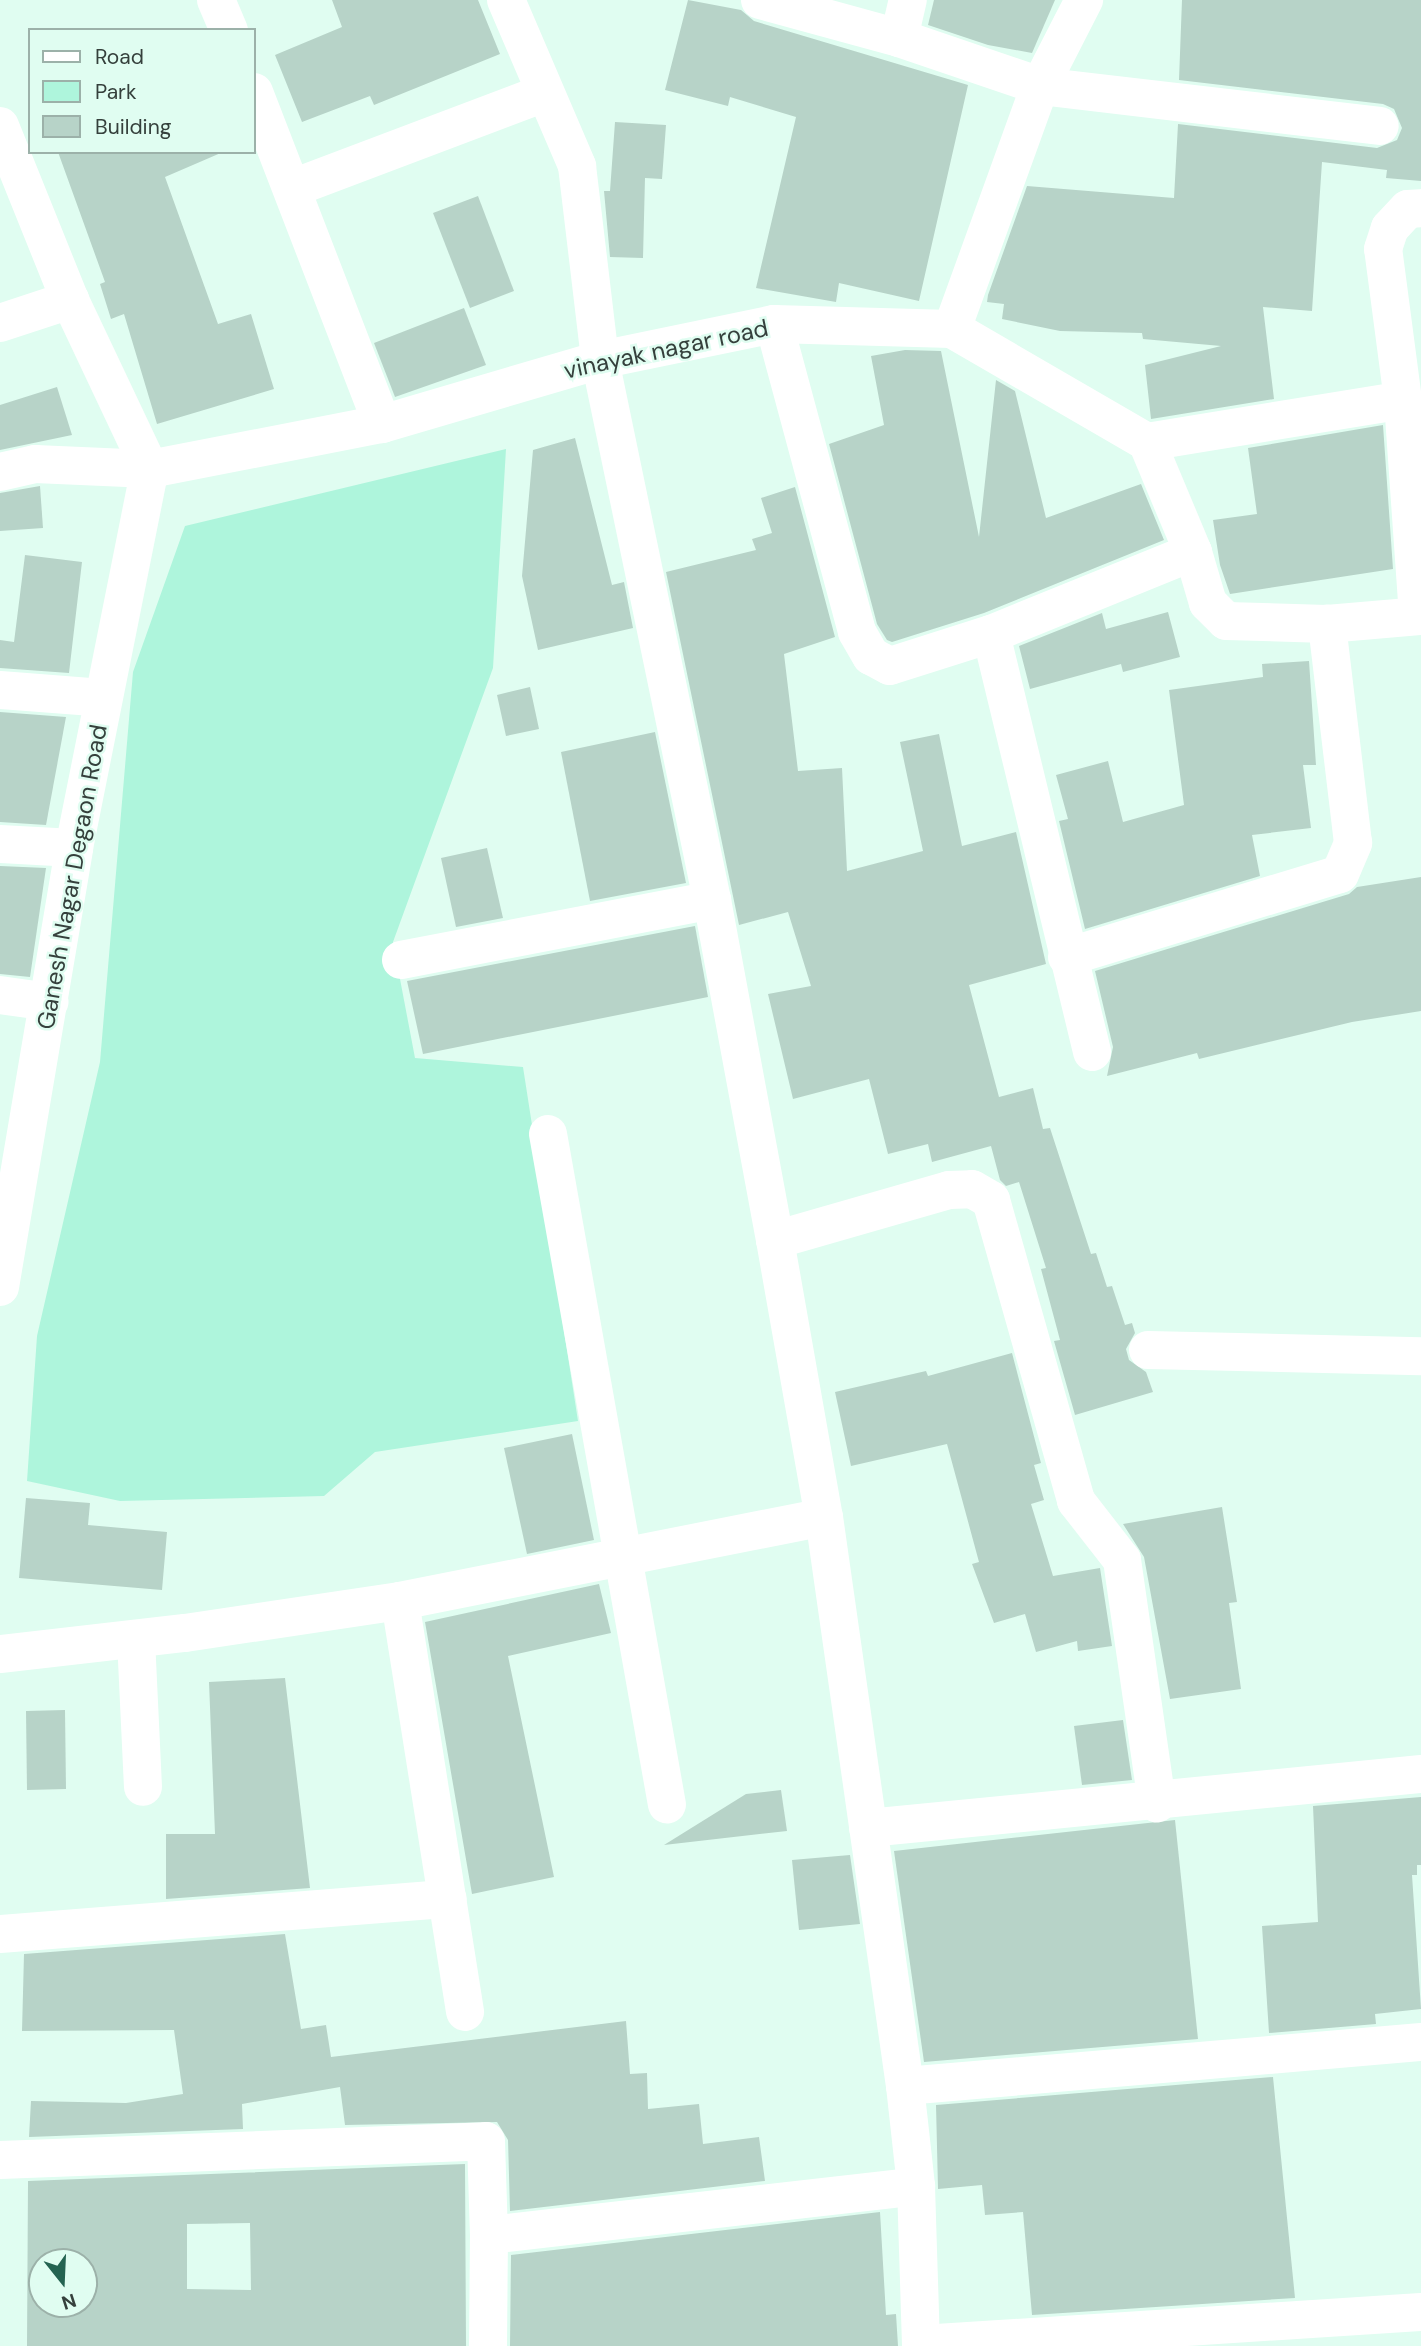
<!DOCTYPE html>
<html>
<head>
<meta charset="utf-8">
<style>
  body { margin:0 }
  #map { position:relative; width:1421px; height:2346px; overflow:hidden; background:#e0fdf1; font-family:"DM Sans",sans-serif }
  div>[style] { position:absolute }
  [style*='--x'] { left:calc(var(--x)*1px); top:calc(var(--y)*1px); width:calc(var(--w)*1px); rotate:calc(var(--a)*1deg) }
  .green>* { inset:0; background:#aef5dc }
  .building>* { inset:0; background:#b7d3c8 }
  .minor>* { height:38px; margin:-19px; padding:0 19px; transform-origin:19px; border-radius:19px; background:#fff }
  span { translate:-50% -50%; white-space:nowrap; text-align:center; line-height:1.15; -webkit-text-stroke:5px #e0fdf1; paint-order:stroke }
  .street-label { font-size:24px; color:#35403c }
  .legend { position:absolute; left:28px; top:28px; width:228px; height:126px; box-sizing:border-box; background:#e0fdf1; border:2px solid #9cb1a9; margin:0; padding:9px 12px; list-style:none; font-size:21px; color:#35403c }
  .legend li { display:flex; align-items:center; gap:14px; height:35px }
  .legend b { width:35px; border:2px solid #9cb1a9 }
  .north { position:absolute; left:28px; top:2248px; width:70px; height:70px; box-sizing:border-box; background:#e0fdf1; border:2px solid #9cb1a9; border-radius:50%; rotate:162deg; font-size:19px; font-weight:700; line-height:28px; text-align:center; color:#35403c }
  .north::after { content:''; display:block; margin:auto; width:24px; height:32px; background:#246351; clip-path:polygon(50% 0,100% 100%,50% 72%,0 100%) }
</style>
</head>
<body>
<div id="map">
  <div class="green">
    <i style="clip-path:polygon(506px 449px,493px 668px,393px 942px,415px 1058px,523px 1067px,578px 1421px,375px 1452px,324px 1496px,120px 1501px,27px 1481px,37px 1336px,100px 1062px,133px 672px,185px 526px)"></i>
  </div>
  <div class="building">
    <i style="clip-path:polygon(332px 0,478px 0,500px 54px,374px 105px,370px 96px,302px 122px,275px 55px,342px 27px)"></i>
    <i style="clip-path:polygon(688px 0,741px 10px,754px 21px,968px 85px,919px 301px,839px 283px,836px 302px,756px 288px,796px 117px,730px 97px,728px 106px,665px 90px)"></i>
    <i style="clip-path:polygon(934px 0,1055px 0,1032px 53px,988px 45px,928px 25px)"></i>
    <i style="clip-path:polygon(1182px 0,1421px 0,1421px 181px,1386px 178px,1387px 170px,1322px 162px,1312px 311px,1263px 307px,1274px 399px,1151px 419px,1145px 365px,1221px 346px,1143px 339px,1142px 333px,1060px 331px,1002px 319px,1004px 304px,987px 302px,988px 295px,1027px 186px,1174px 198px,1178px 124px,1377px 148px,1397px 140px,1402px 128px,1394px 109px,1383px 104px,1179px 80px)"></i>
    <i style="clip-path:polygon(615px 122px,666px 125px,662px 179px,645px 178px,643px 258px,610px 257px,604px 191px,610px 191px)"></i>
    <i style="clip-path:polygon(58px 152px,223px 152px,165px 177px,218px 324px,251px 314px,274px 389px,157px 424px,124px 314px,111px 319px,100px 284px,105px 282px)"></i>
    <i style="clip-path:polygon(478px 196px,514px 291px,470px 308px,433px 213px)"></i>
    <i style="clip-path:polygon(464px 308px,486px 365px,395px 397px,374px 343px)"></i>
    <i style="clip-path:polygon(905px 350px,941px 351px,979px 537px,996px 380px,1015px 391px,1046px 518px,1141px 484px,1164px 540px,984px 613px,892px 642px,887px 640px,877px 624px,829px 444px,884px 425px,871px 356px)"></i>
    <i style="clip-path:polygon(57px 387px,72px 435px,0 450px,0 405px)"></i>
    <i style="clip-path:polygon(1383px 425px,1393px 569px,1230px 594px,1220px 565px,1213px 520px,1257px 514px,1248px 448px)"></i>
    <i style="clip-path:polygon(575px 438px,612px 585px,624px 582px,633px 628px,538px 650px,522px 576px,533px 450px)"></i>
    <i style="clip-path:polygon(40px 486px,43px 528px,0 531px,0 493px)"></i>
    <i style="clip-path:polygon(795px 487px,835px 637px,784px 654px,798px 771px,842px 768px,847px 871px,923px 851px,900px 742px,939px 734px,962px 846px,1016px 832px,1046px 964px,969px 985px,999px 1097px,1033px 1088px,1043px 1129px,1050px 1128px,1091px 1254px,1096px 1253px,1107px 1287px,1112px 1286px,1125px 1325px,1132px 1323px,1135px 1333px,1126px 1349px,1129px 1360px,1146px 1372px,1153px 1392px,1075px 1415px,1054px 1341px,1060px 1340px,1041px 1269px,1046px 1268px,1019px 1182px,1006px 1186px,1000px 1180px,991px 1146px,932px 1162px,928px 1144px,888px 1154px,869px 1079px,793px 1099px,768px 994px,811px 986px,788px 912px,739px 925px,666px 572px,756px 550px,752px 539px,772px 533px,761px 498px)"></i>
    <i style="clip-path:polygon(25px 555px,82px 562px,69px 673px,0 668px,0 640px,14px 642px)"></i>
    <i style="clip-path:polygon(1168px 612px,1180px 657px,1123px 672px,1121px 664px,1030px 689px,1019px 646px,1102px 613px,1106px 629px)"></i>
    <i style="clip-path:polygon(1309px 661px,1316px 765px,1303px 765px,1311px 828px,1252px 835px,1260px 876px,1085px 929px,1059px 821px,1068px 819px,1056px 775px,1108px 761px,1123px 822px,1184px 805px,1169px 690px,1263px 677px,1262px 664px)"></i>
    <i style="clip-path:polygon(530px 687px,539px 729px,506px 736px,497px 695px)"></i>
    <i style="clip-path:polygon(0 712px,66px 717px,46px 825px,0 822px)"></i>
    <i style="clip-path:polygon(655px 732px,686px 883px,590px 901px,561px 752px)"></i>
    <i style="clip-path:polygon(487px 848px,503px 918px,456px 927px,441px 858px)"></i>
    <i style="clip-path:polygon(0 866px,46px 868px,30px 977px,0 974px)"></i>
    <i style="clip-path:polygon(1421px 877px,1421px 1011px,1352px 1022px,1199px 1059px,1197px 1053px,1107px 1076px,1113px 1047px,1095px 971px,1349px 894px,1357px 887px)"></i>
    <i style="clip-path:polygon(695px 926px,708px 997px,423px 1054px,407px 981px)"></i>
    <i style="clip-path:polygon(1012px 1353px,1041px 1463px,1034px 1465px,1044px 1500px,1031px 1504px,1053px 1576px,1100px 1568px,1112px 1646px,1078px 1651px,1077px 1641px,1036px 1652px,1025px 1614px,994px 1623px,972px 1564px,979px 1562px,947px 1444px,851px 1466px,835px 1392px,926px 1371px,928px 1376px)"></i>
    <i style="clip-path:polygon(572px 1434px,594px 1540px,527px 1554px,504px 1448px)"></i>
    <i style="clip-path:polygon(26px 1498px,90px 1503px,88px 1525px,167px 1532px,162px 1590px,19px 1578px)"></i>
    <i style="clip-path:polygon(1222px 1507px,1237px 1602px,1229px 1603px,1241px 1689px,1170px 1699px,1144px 1557px,1123px 1524px)"></i>
    <i style="clip-path:polygon(599px 1584px,611px 1633px,508px 1656px,554px 1877px,472px 1894px,425px 1622px)"></i>
    <i style="clip-path:polygon(285px 1678px,310px 1888px,166px 1899px,166px 1834px,215px 1834px,209px 1682px)"></i>
    <i style="clip-path:polygon(65px 1710px,66px 1789px,27px 1790px,26px 1711px)"></i>
    <i style="clip-path:polygon(1123px 1720px,1132px 1780px,1082px 1785px,1074px 1726px)"></i>
    <i style="clip-path:polygon(781px 1790px,787px 1831px,664px 1845px,746px 1794px)"></i>
    <i style="clip-path:polygon(1421px 1797px,1421px 1865px,1417px 1865px,1417px 1875px,1412px 1875px,1421px 2009px,1375px 2014px,1376px 2024px,1269px 2033px,1262px 1926px,1318px 1922px,1313px 1806px)"></i>
    <i style="clip-path:polygon(1175px 1820px,1198px 2039px,924px 2062px,894px 1851px)"></i>
    <i style="clip-path:polygon(850px 1855px,860px 1924px,799px 1930px,792px 1860px)"></i>
    <i style="clip-path:polygon(285px 1934px,301px 2029px,326px 2025px,331px 2057px,626px 2021px,630px 2074px,647px 2073px,648px 2109px,699px 2104px,703px 2144px,759px 2137px,765px 2181px,510px 2211px,508px 2140px,497px 2122px,345px 2125px,340px 2087px,242px 2104px,243px 2129px,29px 2137px,31px 2101px,126px 2103px,183px 2094px,174px 2030px,22px 2031px,24px 1954px)"></i>
    <i style="clip-path:polygon(1273px 2077px,1295px 2298px,1032px 2315px,1023px 2212px,985px 2215px,982px 2185px,938px 2189px,936px 2105px)"></i>
    <i style="clip-path:polygon(evenodd,465px 2164px,466px 2346px,27px 2346px,28px 2181px,465px 2164px,250px 2223px,251px 2290px,187px 2289px,187px 2224px,250px 2223px,465px 2164px,42px 2262px,84px 2262px,84px 2304px,42px 2304px,42px 2262px)"></i>
    <i style="clip-path:polygon(880px 2212px,886px 2315px,896px 2314px,898px 2346px,510px 2346px,511px 2255px)"></i>
  </div>
  <div class="minor">
    <i style="--x:216;--y:0;--w:33;--a:67"></i>
    <i style="--x:506;--y:0;--w:181;--a:66.8"></i>
    <i style="--x:577;--y:166;--w:195;--a:83.2"></i>
    <i style="--x:600;--y:360;--w:551;--a:78.28"></i>
    <i style="--x:712;--y:900;--w:346;--a:79.5"></i>
    <i style="--x:775;--y:1240;--w:281;--a:80"></i>
    <i style="--x:824;--y:1517;--w:575;--a:81.9"></i>
    <i style="--x:905;--y:2086;--w:101;--a:83.7"></i>
    <i style="--x:916;--y:2186;--w:160;--a:88.2"></i>
    <i style="--x:760;--y:0;--w:144;--a:15.3"></i>
    <i style="--x:899;--y:38;--w:149;--a:18.8"></i>
    <i style="--x:1040;--y:86;--w:342;--a:6.7"></i>
    <i style="--x:899;--y:38;--w:39;--a:-77"></i>
    <i style="--x:254;--y:92;--w:356;--a:68.9"></i>
    <i style="--x:0;--y:126;--w:188;--a:68.1"></i>
    <i style="--x:70;--y:300;--w:187;--a:64.7"></i>
    <i style="--x:293;--y:188;--w:268;--a:-20.7"></i>
    <i style="--x:0;--y:323;--w:74;--a:-18.2"></i>
    <i style="--x:774;--y:324;--w:319;--a:74.9"></i>
    <i style="--x:857;--y:632;--w:28;--a:60"></i>
    <i style="--x:871;--y:656;--w:21;--a:28"></i>
    <i style="--x:890;--y:666;--w:106;--a:-17.6"></i>
    <i style="--x:991;--y:634;--w:218;--a:-22.1"></i>
    <i style="--x:952;--y:329;--w:258;--a:-70.1"></i>
    <i style="--x:1040;--y:86;--w:97;--a:-62.9"></i>
    <i style="--x:1147;--y:442;--w:259;--a:-9.3"></i>
    <i style="--x:0;--y:472;--w:36;--a:-13"></i>
    <i style="--x:35;--y:464;--w:115;--a:2.5"></i>
    <i style="--x:150;--y:469;--w:236;--a:-11"></i>
    <i style="--x:382;--y:424;--w:227;--a:-16.4"></i>
    <i style="--x:600;--y:360;--w:178;--a:-11.7"></i>
    <i style="--x:774;--y:324;--w:178;--a:1.6"></i>
    <i style="--x:952;--y:329;--w:225;--a:30.1"></i>
    <i style="--x:1147;--y:442;--w:119;--a:67.3"></i>
    <i style="--x:1193;--y:552;--w:53;--a:73.6"></i>
    <i style="--x:1208;--y:603;--w:25;--a:45"></i>
    <i style="--x:1226;--y:621;--w:101;--a:1.7"></i>
    <i style="--x:1327;--y:624;--w:94;--a:-4.9"></i>
    <i style="--x:1418;--y:616;--w:217;--a:-94"></i>
    <i style="--x:1403;--y:400;--w:152;--a:-97.5"></i>
    <i style="--x:1383;--y:249;--w:22;--a:-72"></i>
    <i style="--x:1390;--y:228;--w:26;--a:-47"></i>
    <i style="--x:1408;--y:209;--w:13;--a:-4"></i>
    <i style="--x:991;--y:634;--w:430;--a:76.4"></i>
    <i style="--x:0;--y:690;--w:103;--a:4.4"></i>
    <i style="--x:0;--y:844;--w:74;--a:3.1"></i>
    <i style="--x:1067;--y:957;--w:285;--a:-16.9"></i>
    <i style="--x:1340;--y:874;--w:34;--a:-67"></i>
    <i style="--x:1353;--y:843;--w:221;--a:-96.8"></i>
    <i style="--x:401;--y:960;--w:317;--a:-10.9"></i>
    <i style="--x:0;--y:995;--w:50;--a:8"></i>
    <i style="--x:548;--y:1134;--w:681;--a:79.94"></i>
    <i style="--x:775;--y:1240;--w:181;--a:-16"></i>
    <i style="--x:949;--y:1190;--w:23;--a:-2"></i>
    <i style="--x:972;--y:1189;--w:22;--a:30"></i>
    <i style="--x:991;--y:1200;--w:313;--a:74.2"></i>
    <i style="--x:1076;--y:1501;--w:75;--a:52.1"></i>
    <i style="--x:1122;--y:1560;--w:246;--a:81.8"></i>
    <i style="--x:0;--y:1287;--w:445;--a:-80.4"></i>
    <i style="--x:74;--y:848;--w:387;--a:-78.7"></i>
    <i style="--x:1148;--y:1350;--w:273;--a:1.3"></i>
    <i style="--x:400;--y:1601;--w:416;--a:81"></i>
    <i style="--x:136;--y:1639;--w:148;--a:87.3"></i>
    <i style="--x:0;--y:1654;--w:186;--a:-6.5"></i>
    <i style="--x:185;--y:1633;--w:217;--a:-8.5"></i>
    <i style="--x:400;--y:1601;--w:432;--a:-11.2"></i>
    <i style="--x:868;--y:1828;--w:556;--a:-5.58"></i>
    <i style="--x:0;--y:1934;--w:449;--a:-4.5"></i>
    <i style="--x:905;--y:2086;--w:518;--a:-4.87"></i>
    <i style="--x:0;--y:2160;--w:486;--a:-2.2"></i>
    <i style="--x:486;--y:2141;--w:94;--a:88.2"></i>
    <i style="--x:489;--y:2235;--w:430;--a:-6.5"></i>
    <i style="--x:921;--y:2344;--w:501;--a:-3.66"></i>
    <i style="--x:488;--y:2346;--w:111;--a:-89.5"></i>
  </div>
  <div class="street-label">
    <span style="left:666px;top:349px;rotate:-12deg">vinayak nagar road</span>
    <span style="left:72px;top:877px;rotate:-80deg">Ganesh Nagar Degaon Road</span>
  </div>
  <ul class="legend">
  <li><b style="height:9px;background:#fff"></b>Road</li>
  <li><b style="height:19px;background:#aef5dc"></b>Park</li>
  <li><b style="height:19px;background:#b7d3c8"></b>Building</li>
  </ul>
  <div class="north">N</div>
</div>
</body>
</html>
